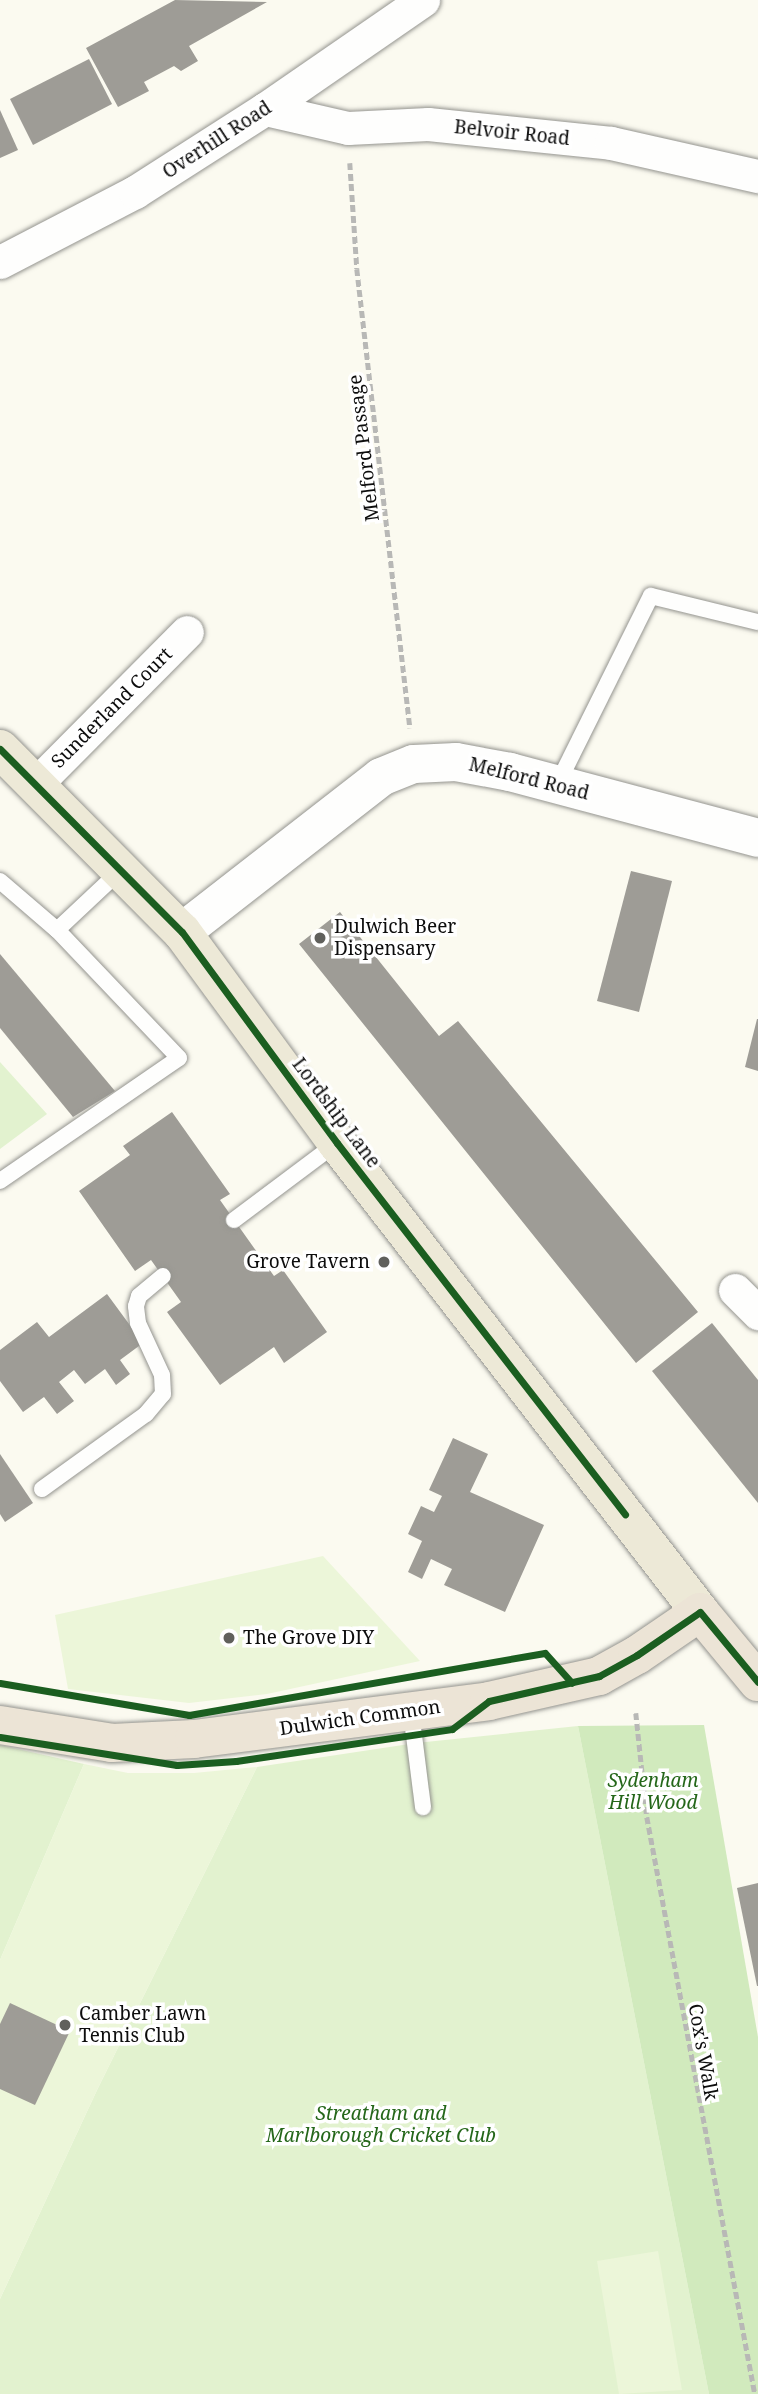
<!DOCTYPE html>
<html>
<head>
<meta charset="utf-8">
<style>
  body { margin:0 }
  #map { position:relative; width:758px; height:2394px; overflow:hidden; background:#fbfaf0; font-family:"Noto Serif",serif }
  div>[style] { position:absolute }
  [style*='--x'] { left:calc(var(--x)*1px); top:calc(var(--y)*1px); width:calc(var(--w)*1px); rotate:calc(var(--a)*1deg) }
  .green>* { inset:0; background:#e2f2cf }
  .forest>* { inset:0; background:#d1eabd }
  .pitch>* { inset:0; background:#ecf6d9 }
  .building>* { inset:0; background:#9e9c96 }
  .path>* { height:4.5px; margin-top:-2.25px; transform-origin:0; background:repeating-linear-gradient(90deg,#b8b8b6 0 7px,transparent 0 10.5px) }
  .roads { filter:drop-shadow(0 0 2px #94948f) drop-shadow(0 0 2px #94948f) }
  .service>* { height:16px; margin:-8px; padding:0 8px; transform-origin:8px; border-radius:8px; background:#fefefd }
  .minor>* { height:33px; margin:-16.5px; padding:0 16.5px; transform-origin:16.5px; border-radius:16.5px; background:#fefefd }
  .tertiary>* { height:38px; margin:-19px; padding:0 19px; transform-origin:19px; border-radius:19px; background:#fefefd }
  .primary>* { height:38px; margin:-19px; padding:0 19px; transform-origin:19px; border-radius:19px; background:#ede9d7 }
  .trunk>* { height:38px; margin:-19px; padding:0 19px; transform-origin:19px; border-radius:19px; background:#ece4d6 }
  .cycleway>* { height:7px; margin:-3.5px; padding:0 3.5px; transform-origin:3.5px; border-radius:3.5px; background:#1b5e20 }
  .dots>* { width:19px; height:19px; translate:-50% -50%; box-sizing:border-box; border:4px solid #fff; border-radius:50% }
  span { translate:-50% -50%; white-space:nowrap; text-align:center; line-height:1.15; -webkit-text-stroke:7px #fff; paint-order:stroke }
  .street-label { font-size:19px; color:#0d0d0d }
  .poi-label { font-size:19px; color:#0d0d0d }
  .left { translate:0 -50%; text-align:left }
  .right { translate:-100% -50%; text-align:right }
  .park-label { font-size:19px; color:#25671a; font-style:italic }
</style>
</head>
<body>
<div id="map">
  <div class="green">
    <i style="clip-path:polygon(0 1062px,47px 1114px,0 1149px)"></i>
    <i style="clip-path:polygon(578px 1726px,709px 2394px,0 2394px,0 2299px,97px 2090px,257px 1767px,416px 1743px)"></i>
    <i style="clip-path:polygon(0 1745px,84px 1764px,0 1960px)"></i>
  </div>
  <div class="forest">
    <i style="clip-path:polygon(704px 1725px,758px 2037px,758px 2394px,709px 2394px,578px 1726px)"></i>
  </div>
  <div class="pitch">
    <i style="clip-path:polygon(323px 1556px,420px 1661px,267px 1694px,189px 1703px,68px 1689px,55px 1615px)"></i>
    <i style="clip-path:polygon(84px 1764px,128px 1773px,194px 1773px,257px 1767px,97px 2090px,0 2299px,0 1960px)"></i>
    <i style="clip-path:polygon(658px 2251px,682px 2390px,619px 2394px,597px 2261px)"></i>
  </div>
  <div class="building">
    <i style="clip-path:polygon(175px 0,267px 2px,189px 46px,198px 61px,181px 71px,174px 66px,144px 82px,149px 91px,118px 107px,86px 48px)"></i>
    <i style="clip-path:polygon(89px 59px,112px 104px,33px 145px,10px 99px)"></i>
    <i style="clip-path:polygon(0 110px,18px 150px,0 158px)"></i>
    <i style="clip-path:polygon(631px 871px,672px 881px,639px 1012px,597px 1001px)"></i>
    <i style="clip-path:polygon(340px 912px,439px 1036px,458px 1021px,698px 1312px,636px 1363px,299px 944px)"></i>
    <i style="clip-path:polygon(0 954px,115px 1091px,73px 1117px,0 1028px)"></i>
    <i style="clip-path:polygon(757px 1019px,758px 1019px,758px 1071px,745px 1067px)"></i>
    <i style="clip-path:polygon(172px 1112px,230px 1194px,220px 1200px,274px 1276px,283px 1270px,327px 1332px,284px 1363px,274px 1347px,220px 1385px,167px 1312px,181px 1302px,151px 1260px,135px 1271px,79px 1191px,130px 1155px,123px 1146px)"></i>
    <i style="clip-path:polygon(107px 1294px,143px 1343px,120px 1360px,130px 1374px,116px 1385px,105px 1369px,85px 1384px,74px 1370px,59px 1382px,74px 1401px,57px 1414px,44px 1397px,23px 1412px,0 1381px,0 1350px,37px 1322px,49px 1337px)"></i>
    <i style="clip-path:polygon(712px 1323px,758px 1380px,758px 1503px,652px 1371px)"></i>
    <i style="clip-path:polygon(453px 1438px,488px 1454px,470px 1492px,544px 1525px,505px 1612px,444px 1585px,452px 1569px,431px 1559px,422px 1579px,408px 1572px,422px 1541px,408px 1534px,421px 1506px,434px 1512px,442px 1496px,429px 1490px)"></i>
    <i style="clip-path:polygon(0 1454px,33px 1503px,5px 1522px,0 1514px)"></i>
    <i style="clip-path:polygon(758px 1883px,758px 1986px,757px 1986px,737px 1888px)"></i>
    <i style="clip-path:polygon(10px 2003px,70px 2031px,35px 2105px,0 2089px,0 2024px)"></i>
  </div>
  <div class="path">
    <i style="--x:350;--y:163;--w:106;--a:86.2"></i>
    <i style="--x:357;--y:269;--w:462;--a:83.4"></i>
    <i style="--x:636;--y:1713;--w:105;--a:84"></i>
    <i style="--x:647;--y:1817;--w:587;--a:79.4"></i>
  </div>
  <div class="roads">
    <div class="service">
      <i style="--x:557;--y:785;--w:211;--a:-63.6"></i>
      <i style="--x:651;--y:596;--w:110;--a:13.7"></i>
      <i style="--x:0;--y:881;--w:75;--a:40.7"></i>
      <i style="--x:57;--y:930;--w:88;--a:-43.2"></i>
      <i style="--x:0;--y:1181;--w:217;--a:-34.5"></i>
      <i style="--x:179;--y:1058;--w:177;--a:-133.6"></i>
      <i style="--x:234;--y:1220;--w:129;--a:-36.8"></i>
      <i style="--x:42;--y:1489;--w:128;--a:-35.8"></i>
      <i style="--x:146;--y:1414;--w:26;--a:-50"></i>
      <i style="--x:163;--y:1394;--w:19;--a:-93"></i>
      <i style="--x:162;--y:1375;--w:57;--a:-114.8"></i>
      <i style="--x:138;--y:1323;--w:17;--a:-97"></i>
      <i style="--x:136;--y:1306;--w:10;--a:-73"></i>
      <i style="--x:139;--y:1296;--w:31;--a:-40"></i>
      <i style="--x:411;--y:1712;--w:96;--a:82.8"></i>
    </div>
    <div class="minor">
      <i style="--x:265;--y:109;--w:85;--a:12.9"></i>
      <i style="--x:348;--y:128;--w:80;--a:-2.9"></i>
      <i style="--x:428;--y:124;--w:184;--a:5.9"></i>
      <i style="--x:611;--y:143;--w:151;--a:12.7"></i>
      <i style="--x:0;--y:262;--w:152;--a:-27.4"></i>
      <i style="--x:135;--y:192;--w:154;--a:-32.6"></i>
      <i style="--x:265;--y:109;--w:192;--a:-34.6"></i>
      <i style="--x:36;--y:784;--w:214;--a:-45.2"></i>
      <i style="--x:735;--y:1290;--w:33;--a:45"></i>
    </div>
    <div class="tertiary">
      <i style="--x:182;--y:932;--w:252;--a:-37.9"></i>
      <i style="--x:381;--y:777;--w:35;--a:-22"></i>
      <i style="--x:414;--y:764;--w:42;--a:-2.7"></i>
      <i style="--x:456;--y:762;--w:55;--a:10.5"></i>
      <i style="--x:510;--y:772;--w:257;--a:14.9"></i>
    </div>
    <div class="primary">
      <i style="--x:0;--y:749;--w:258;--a:45.2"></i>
      <i style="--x:182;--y:932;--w:262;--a:53.7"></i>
      <i style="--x:337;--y:1143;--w:593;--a:52.26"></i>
    </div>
    <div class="trunk">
      <i style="--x:0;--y:1725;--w:113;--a:9.1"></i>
      <i style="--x:112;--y:1743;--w:82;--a:-2.8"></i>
      <i style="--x:194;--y:1739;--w:297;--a:-7.3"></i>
      <i style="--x:489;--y:1701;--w:113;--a:-12.8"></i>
      <i style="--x:599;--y:1676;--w:43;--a:-28.9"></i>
      <i style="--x:637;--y:1655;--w:76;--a:-34.3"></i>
      <i style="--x:700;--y:1612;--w:91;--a:50.4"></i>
    </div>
  </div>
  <div class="cycleway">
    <i style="--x:0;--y:749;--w:258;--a:45.2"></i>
    <i style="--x:182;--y:932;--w:262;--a:53.7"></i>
    <i style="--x:337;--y:1143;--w:470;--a:52.2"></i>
    <i style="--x:0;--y:1683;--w:192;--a:9.6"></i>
    <i style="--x:189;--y:1715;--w:361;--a:-9.9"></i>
    <i style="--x:545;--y:1653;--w:40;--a:48"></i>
    <i style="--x:0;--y:1737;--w:179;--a:9"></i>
    <i style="--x:177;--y:1765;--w:59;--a:-3.9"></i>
    <i style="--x:236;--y:1761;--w:218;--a:-8.4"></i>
    <i style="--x:452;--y:1729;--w:46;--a:-37.1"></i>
    <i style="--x:489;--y:1701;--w:113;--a:-12.8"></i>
    <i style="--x:599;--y:1676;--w:43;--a:-28.9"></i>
    <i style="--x:637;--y:1655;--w:76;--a:-34.3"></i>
    <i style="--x:700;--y:1612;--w:91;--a:50.4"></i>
  </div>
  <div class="dots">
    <i style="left:320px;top:938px;background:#60605c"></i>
    <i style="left:384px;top:1262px;background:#60605c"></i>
    <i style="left:229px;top:1638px;background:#60605c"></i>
    <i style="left:65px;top:2025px;background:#60605c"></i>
  </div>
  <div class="street-label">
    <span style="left:512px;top:133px;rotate:6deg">Belvoir Road</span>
    <span style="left:217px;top:140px;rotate:-33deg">Overhill Road</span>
    <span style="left:364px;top:448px;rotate:-97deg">Melford Passage</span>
    <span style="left:112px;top:708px;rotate:-45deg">Sunderland Court</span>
    <span style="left:529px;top:779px;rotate:14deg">Melford Road</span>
    <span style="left:336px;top:1113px;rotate:53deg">Lordship Lane</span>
    <span style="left:360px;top:1718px;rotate:-8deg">Dulwich Common</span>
    <span style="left:703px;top:2052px;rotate:80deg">Cox's Walk</span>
  </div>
  <div class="poi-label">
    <span class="left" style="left:334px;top:938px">Dulwich Beer<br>Dispensary</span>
    <span class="right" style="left:370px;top:1262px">Grove Tavern</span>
    <span class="left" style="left:243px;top:1638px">The Grove DIY</span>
    <span class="left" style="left:79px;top:2025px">Camber Lawn<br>Tennis Club</span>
  </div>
  <div class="park-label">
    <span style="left:653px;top:1792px">Sydenham<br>Hill Wood</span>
    <span style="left:381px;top:2125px">Streatham and<br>Marlborough Cricket Club</span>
  </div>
</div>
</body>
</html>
